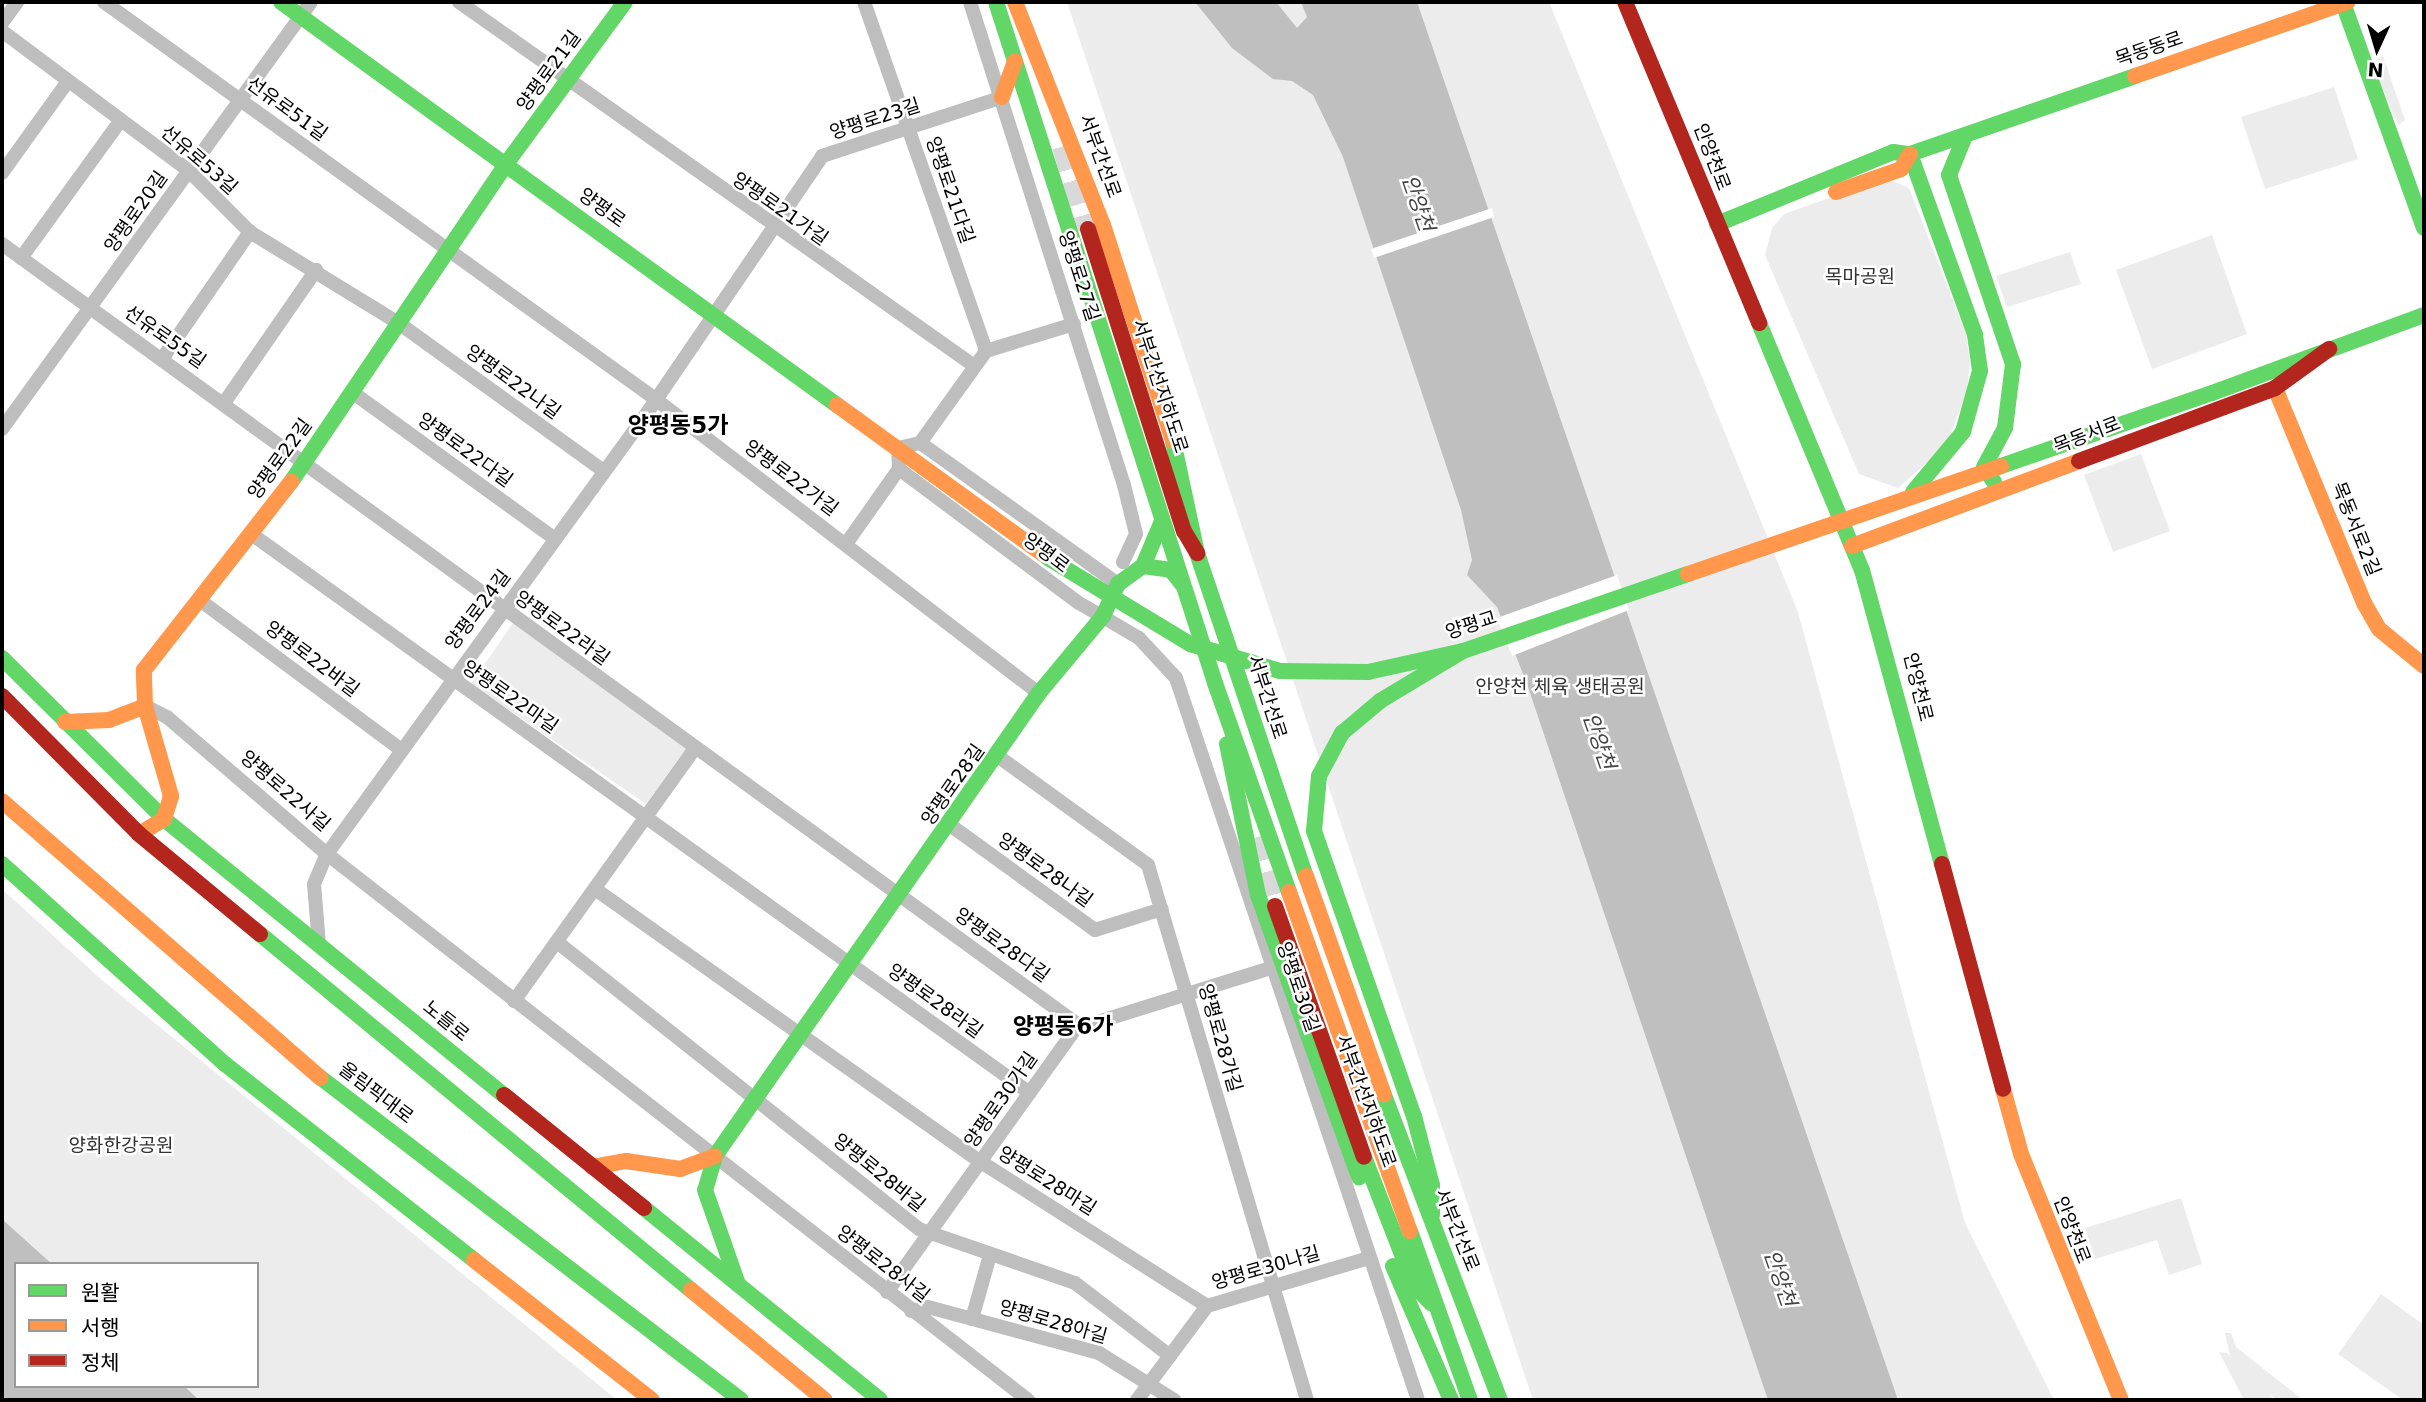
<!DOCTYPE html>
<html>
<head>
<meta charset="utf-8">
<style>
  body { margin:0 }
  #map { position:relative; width:2426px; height:1402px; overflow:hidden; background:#fff; font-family:"DejaVu Sans","Noto Sans KR",sans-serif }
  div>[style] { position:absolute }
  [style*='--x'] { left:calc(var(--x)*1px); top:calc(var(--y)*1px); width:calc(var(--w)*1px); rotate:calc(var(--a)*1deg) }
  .green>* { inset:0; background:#ececec }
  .water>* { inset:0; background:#bfbfbf }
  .pier>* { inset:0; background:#fff }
  .highway-tunnel>* { height:24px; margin-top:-12px; transform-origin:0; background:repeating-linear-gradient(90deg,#d9d9d9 0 24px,transparent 0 36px) }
  .street>* { height:14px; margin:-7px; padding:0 7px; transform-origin:7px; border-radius:7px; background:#bebebe }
  .fast>* { height:16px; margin:-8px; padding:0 8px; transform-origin:8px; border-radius:8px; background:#63d668 }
  .slow>* { height:16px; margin:-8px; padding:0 8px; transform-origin:8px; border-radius:8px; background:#ff974d }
  .jam>* { height:16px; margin:-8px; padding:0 8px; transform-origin:8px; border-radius:8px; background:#b3261e }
  .fast-bridge>* { height:16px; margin:-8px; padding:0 8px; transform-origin:8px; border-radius:8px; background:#63d668 }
  .slow-bridge>* { height:16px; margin:-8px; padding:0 8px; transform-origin:8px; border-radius:8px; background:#ff974d }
  span { translate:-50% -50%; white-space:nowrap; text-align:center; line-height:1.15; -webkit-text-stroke:5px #fff; paint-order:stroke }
  .street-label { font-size:19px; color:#000 }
  .park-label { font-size:19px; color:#333 }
  .water-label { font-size:21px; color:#444; font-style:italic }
  .quarter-label { font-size:23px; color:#000; font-weight:700 }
  .frame { position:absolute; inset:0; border:4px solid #000; pointer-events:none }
  .legend { position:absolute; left:14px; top:1262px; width:245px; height:126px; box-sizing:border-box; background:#fff; border:2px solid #999; margin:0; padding:9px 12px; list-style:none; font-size:21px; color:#000 }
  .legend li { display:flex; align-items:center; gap:14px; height:35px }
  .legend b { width:35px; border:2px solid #999 }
  .north { position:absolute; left:2342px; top:14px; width:70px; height:70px; -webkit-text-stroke:5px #fff; paint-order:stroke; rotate:184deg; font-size:19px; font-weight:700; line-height:28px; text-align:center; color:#000 }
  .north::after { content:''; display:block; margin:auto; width:24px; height:32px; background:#000; clip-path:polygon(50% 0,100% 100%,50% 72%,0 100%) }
</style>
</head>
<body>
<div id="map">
  <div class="green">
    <i style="clip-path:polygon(1067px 2px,1549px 2px,1798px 612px,1965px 1223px,2054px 1400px,1533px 1400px)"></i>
    <i style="clip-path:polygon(2383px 56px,2405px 120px,2398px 125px,2378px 79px,2376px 60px)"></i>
    <i style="clip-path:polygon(2334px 87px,2358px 159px,2265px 189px,2241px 117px)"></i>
    <i style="clip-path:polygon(1886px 178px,1909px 188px,1966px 334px,1970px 361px,1967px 391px,1946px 446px,1898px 488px,1859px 474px,1765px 255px,1772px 228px,1784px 214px)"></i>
    <i style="clip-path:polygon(2212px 235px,2247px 334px,2152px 369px,2116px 270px)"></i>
    <i style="clip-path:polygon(2070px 252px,2081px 284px,2007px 307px,1996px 276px)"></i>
    <i style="clip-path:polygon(2141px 454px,2170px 531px,2113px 552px,2084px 475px)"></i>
    <i style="clip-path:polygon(513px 623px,689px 744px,646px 804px,471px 684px)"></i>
    <i style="clip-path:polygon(2px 889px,102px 980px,617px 1400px,199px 1400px,184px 1386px,257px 1386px,257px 1264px,52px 1264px,2px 1219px)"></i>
    <i style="clip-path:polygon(2181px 1198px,2202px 1264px,2169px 1275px,2157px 1240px,2095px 1259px,2085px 1228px)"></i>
    <i style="clip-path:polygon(2381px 1294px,2424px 1325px,2424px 1400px,2403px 1400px,2338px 1354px)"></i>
    <i style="clip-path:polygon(2225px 1333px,2231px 1333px,2236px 1347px,2303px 1400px,2279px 1400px,2264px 1392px,2230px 1356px)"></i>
    <i style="clip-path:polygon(2219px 1352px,2227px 1353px,2275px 1400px,2244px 1400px)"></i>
  </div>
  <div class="water">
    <i style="clip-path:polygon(1195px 2px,1276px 2px,1297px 28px,1307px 17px,1301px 2px,1417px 2px,1898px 1400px,1768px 1400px,1528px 687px,1497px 607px,1467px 575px,1472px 560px,1461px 510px,1343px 157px,1313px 95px,1292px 81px,1273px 79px,1232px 48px)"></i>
    <i style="clip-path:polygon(2px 1219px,52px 1264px,16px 1264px,16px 1386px,184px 1386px,199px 1400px,2px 1400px)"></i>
  </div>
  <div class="pier">
    <i style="clip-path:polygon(1492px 208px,1494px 217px,1374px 258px,1371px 249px)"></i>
    <i style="clip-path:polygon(1617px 575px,1629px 610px,1512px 656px,1497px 618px)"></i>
  </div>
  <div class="highway-tunnel">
    <i style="--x:1064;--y:146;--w:86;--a:73.9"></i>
    <i style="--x:1254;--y:838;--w:71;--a:72.8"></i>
  </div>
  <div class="street">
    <i style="--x:104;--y:2;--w:678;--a:35.75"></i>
    <i style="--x:654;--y:398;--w:485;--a:37.5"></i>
    <i style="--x:459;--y:2;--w:629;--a:35.23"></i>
    <i style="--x:864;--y:2;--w:370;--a:70.7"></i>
    <i style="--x:970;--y:2;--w:507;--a:72.32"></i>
    <i style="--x:1124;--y:485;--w:50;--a:76.2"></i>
    <i style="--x:1136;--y:534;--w:31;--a:115"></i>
    <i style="--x:2;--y:23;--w:26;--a:-54"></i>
    <i style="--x:2;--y:31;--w:232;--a:36.8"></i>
    <i style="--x:188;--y:170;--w:88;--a:45"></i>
    <i style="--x:250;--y:232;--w:176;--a:31.5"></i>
    <i style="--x:400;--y:324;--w:251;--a:35.8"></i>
    <i style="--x:2;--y:173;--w:113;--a:-54.3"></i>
    <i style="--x:2;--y:244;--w:1332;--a:35.96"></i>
    <i style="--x:21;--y:258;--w:170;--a:-54.1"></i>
    <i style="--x:162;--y:359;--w:155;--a:-55.3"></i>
    <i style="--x:352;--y:392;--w:251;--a:35.9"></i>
    <i style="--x:224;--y:403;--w:162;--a:-55.3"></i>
    <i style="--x:2;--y:429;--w:527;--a:-54.11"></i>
    <i style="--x:920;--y:443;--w:113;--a:-54.3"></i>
    <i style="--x:986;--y:351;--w:92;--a:-17.1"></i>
    <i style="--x:250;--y:533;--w:960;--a:35.68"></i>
    <i style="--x:846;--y:544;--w:92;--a:-54.8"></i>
    <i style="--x:1118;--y:584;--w:243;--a:-144.5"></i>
    <i style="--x:920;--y:443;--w:23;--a:167"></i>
    <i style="--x:898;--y:448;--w:21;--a:87"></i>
    <i style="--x:899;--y:469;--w:224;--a:36.7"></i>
    <i style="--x:1079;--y:603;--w:69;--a:30.3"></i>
    <i style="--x:1139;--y:638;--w:54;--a:47.2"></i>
    <i style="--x:1176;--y:678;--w:761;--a:71.47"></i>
    <i style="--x:201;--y:601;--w:247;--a:36.6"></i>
    <i style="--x:145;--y:706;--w:25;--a:27"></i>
    <i style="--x:167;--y:717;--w:211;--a:40.6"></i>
    <i style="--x:327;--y:854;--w:889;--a:37.91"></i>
    <i style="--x:999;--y:757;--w:184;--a:35.9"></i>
    <i style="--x:1148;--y:865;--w:558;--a:73.45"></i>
    <i style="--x:950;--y:825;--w:179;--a:35.9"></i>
    <i style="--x:1095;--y:930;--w:70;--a:-17.4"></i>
    <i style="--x:595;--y:889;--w:473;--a:35.3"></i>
    <i style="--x:981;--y:1162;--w:268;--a:32.5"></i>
    <i style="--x:557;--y:942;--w:462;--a:38.4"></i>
    <i style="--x:919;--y:1229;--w:165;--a:19.1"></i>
    <i style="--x:1075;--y:1283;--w:120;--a:37.5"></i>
    <i style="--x:319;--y:944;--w:60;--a:-94.8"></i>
    <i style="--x:314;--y:884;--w:33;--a:-67"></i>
    <i style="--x:327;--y:854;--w:545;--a:-54.03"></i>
    <i style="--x:647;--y:413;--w:311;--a:-55.7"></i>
    <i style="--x:822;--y:156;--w:189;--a:-18.1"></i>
    <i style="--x:514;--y:1001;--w:311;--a:-54.4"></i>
    <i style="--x:887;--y:1292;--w:323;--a:-54.4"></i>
    <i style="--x:1075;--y:1029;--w:205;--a:-17.3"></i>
    <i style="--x:911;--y:1311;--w:17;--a:-13"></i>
    <i style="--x:928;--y:1307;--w:177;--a:15.1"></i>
    <i style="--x:1099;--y:1353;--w:89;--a:32.1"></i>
    <i style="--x:972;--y:1319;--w:66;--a:-74.3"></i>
    <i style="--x:1137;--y:1400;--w:117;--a:-53.3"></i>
    <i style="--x:1207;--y:1306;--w:169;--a:-16.5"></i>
  </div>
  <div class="fast">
    <i style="--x:281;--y:2;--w:687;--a:35.94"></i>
    <i style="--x:996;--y:2;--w:715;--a:72.17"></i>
    <i style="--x:1215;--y:683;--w:222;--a:70.5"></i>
    <i style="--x:2343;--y:3;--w:239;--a:70.2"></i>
    <i style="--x:1965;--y:136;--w:42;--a:112.3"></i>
    <i style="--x:1949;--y:175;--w:200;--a:71.3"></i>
    <i style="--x:2013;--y:364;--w:64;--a:97.1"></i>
    <i style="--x:2005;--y:428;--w:44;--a:118.3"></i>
    <i style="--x:1984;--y:467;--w:18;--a:56"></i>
    <i style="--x:1910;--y:154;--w:192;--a:70.2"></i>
    <i style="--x:1975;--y:335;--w:36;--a:82"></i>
    <i style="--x:1980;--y:371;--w:63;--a:105.6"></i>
    <i style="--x:1963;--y:432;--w:78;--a:129.8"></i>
    <i style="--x:1717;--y:224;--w:190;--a:-22.2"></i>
    <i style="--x:1893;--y:152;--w:17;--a:7"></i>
    <i style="--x:1910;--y:154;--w:238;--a:-19.1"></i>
    <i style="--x:1759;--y:323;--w:268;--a:67.4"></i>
    <i style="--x:1862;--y:570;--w:305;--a:74.8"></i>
    <i style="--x:2212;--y:393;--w:226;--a:-20.2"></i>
    <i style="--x:1173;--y:441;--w:115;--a:77.9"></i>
    <i style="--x:1197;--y:553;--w:341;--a:71.4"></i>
    <i style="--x:291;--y:482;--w:384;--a:-55.9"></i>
    <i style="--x:506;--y:164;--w:201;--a:-53.7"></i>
    <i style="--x:1162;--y:521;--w:49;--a:112.9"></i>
    <i style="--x:1143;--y:566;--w:28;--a:8"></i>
    <i style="--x:1171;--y:570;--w:18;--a:52"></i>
    <i style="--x:2;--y:658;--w:228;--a:44.8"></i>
    <i style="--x:164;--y:819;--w:438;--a:39.1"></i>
    <i style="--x:1227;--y:744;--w:154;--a:78.4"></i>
    <i style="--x:1258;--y:895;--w:300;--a:70.3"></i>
    <i style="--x:1314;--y:831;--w:302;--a:70.7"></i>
    <i style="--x:1414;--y:1116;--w:71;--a:75.4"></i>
    <i style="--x:1432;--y:1185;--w:30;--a:90"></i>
    <i style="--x:2;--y:864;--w:300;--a:41.9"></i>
    <i style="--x:225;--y:1064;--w:317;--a:38.2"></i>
    <i style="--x:260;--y:934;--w:559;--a:39.56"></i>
    <i style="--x:321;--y:1078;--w:529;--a:37.48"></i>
    <i style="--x:1384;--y:1095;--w:326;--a:69.2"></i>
    <i style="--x:715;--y:1156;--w:565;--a:-55.02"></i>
    <i style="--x:1039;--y:693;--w:100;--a:-50.3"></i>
    <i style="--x:1103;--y:616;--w:35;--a:-65"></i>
    <i style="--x:1118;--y:584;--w:31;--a:-36"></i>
    <i style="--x:715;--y:1156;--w:35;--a:106"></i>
    <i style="--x:705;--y:1190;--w:100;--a:70.7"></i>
    <i style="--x:1364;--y:1157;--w:137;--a:68.7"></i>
    <i style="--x:1414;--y:1285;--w:25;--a:47"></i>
    <i style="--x:644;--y:1208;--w:304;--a:39.1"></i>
    <i style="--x:1410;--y:1231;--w:179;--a:70.5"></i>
    <i style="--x:1393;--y:1266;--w:146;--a:66.6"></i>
  </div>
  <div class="slow">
    <i style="--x:1015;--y:2;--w:240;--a:68.5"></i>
    <i style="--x:1103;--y:225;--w:227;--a:72"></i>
    <i style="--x:2135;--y:76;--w:225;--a:-19.2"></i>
    <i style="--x:1002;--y:97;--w:38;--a:-70"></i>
    <i style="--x:1836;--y:192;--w:69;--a:-19.5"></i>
    <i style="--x:1901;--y:169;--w:17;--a:-59"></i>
    <i style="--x:2275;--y:388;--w:233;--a:67.5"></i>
    <i style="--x:2364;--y:603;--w:30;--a:60"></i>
    <i style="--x:2379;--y:629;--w:58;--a:39.4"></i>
    <i style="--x:837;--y:405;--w:261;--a:35.9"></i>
    <i style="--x:1852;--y:546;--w:242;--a:-20.5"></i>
    <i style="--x:65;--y:722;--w:44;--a:-2.6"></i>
    <i style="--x:109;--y:720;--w:39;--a:-21"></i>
    <i style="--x:2;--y:801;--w:422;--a:41"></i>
    <i style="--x:139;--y:834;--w:29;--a:-31"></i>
    <i style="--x:164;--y:819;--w:24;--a:-73"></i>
    <i style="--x:171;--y:796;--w:94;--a:-106.1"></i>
    <i style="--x:145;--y:706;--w:36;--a:-92"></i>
    <i style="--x:144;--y:670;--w:239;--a:-52"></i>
    <i style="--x:1306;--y:876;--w:232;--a:70.4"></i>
    <i style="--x:1289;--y:892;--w:360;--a:70.4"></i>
    <i style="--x:2003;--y:1089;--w:67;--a:74.5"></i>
    <i style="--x:2021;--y:1154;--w:266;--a:67.9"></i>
    <i style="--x:592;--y:1167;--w:35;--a:-10"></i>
    <i style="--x:626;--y:1161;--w:55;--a:8.4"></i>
    <i style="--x:680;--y:1169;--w:37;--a:-20"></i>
    <i style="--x:474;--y:1260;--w:226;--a:38.2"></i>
    <i style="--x:691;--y:1290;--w:173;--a:39.4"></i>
  </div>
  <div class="jam">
    <i style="--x:1625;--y:2;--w:348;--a:67.3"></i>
    <i style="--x:1088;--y:229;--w:317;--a:72.4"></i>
    <i style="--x:1184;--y:531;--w:26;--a:59"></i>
    <i style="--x:2079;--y:461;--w:209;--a:-20.4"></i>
    <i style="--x:2275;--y:388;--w:67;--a:-35.8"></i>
    <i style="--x:2;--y:696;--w:194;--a:45.2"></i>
    <i style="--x:139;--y:834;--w:157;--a:39.6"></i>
    <i style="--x:1942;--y:864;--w:233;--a:74.8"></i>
    <i style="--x:1275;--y:906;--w:266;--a:70.5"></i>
    <i style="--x:504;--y:1095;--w:180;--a:38.9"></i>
  </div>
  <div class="fast-bridge">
    <i style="--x:2001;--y:466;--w:223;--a:-19.1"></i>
    <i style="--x:1048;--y:558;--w:166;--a:31.2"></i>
    <i style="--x:1190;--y:644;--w:94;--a:16.7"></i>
    <i style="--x:1280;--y:671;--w:88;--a:0.7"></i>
    <i style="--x:1368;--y:672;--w:97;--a:-12.5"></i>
    <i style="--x:1463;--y:651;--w:238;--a:-18.9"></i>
    <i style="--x:1314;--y:831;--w:55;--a:-84.8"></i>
    <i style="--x:1319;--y:776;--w:49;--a:-61.9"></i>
    <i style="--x:1342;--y:733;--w:50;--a:-40.1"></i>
    <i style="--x:1380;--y:701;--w:97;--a:-31.1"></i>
  </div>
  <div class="slow-bridge">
    <i style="--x:1688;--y:574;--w:331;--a:-19"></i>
  </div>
  <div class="street-label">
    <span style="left:2149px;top:49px;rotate:-19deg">목동동로</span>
    <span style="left:549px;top:71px;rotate:-54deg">양평로21길</span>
    <span style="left:287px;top:109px;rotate:36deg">선유로51길</span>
    <span style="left:875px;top:119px;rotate:-18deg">양평로23길</span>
    <span style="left:1100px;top:156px;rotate:70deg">서부간선로</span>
    <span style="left:1712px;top:157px;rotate:69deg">안양천로</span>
    <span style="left:199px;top:160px;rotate:41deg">선유로53길</span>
    <span style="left:950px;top:190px;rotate:71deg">양평로21다길</span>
    <span style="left:602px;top:208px;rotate:36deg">양평로</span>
    <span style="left:780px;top:209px;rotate:35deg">양평로21가길</span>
    <span style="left:136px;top:212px;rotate:-55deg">양평로20길</span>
    <span style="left:1079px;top:276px;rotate:72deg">양평로27길</span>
    <span style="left:165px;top:337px;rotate:35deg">선유로55길</span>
    <span style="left:513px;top:382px;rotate:36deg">양평로22나길</span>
    <span style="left:1160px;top:386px;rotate:72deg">서부간선지하도로</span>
    <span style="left:2087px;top:435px;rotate:-21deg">목동서로</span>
    <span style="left:465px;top:450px;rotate:36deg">양평로22다길</span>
    <span style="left:280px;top:459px;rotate:-54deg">양평로22길</span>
    <span style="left:791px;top:478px;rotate:37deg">양평로22가길</span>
    <span style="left:2356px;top:529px;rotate:68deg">목동서로2길</span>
    <span style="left:1046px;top:553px;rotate:37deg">양평로</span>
    <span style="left:478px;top:610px;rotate:-53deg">양평로24길</span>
    <span style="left:1471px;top:625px;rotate:-18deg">양평교</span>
    <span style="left:562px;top:628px;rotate:36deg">양평로22라길</span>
    <span style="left:312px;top:659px;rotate:37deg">양평로22바길</span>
    <span style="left:1918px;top:687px;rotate:76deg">안양천로</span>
    <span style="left:510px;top:697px;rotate:35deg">양평로22마길</span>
    <span style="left:1267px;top:697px;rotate:72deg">서부간선로</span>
    <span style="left:953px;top:785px;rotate:-55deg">양평로28길</span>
    <span style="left:285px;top:791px;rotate:41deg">양평로22사길</span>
    <span style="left:1045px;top:870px;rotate:36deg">양평로28나길</span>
    <span style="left:1002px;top:945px;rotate:36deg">양평로28다길</span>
    <span style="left:1298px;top:987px;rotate:71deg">양평로30길</span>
    <span style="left:935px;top:1001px;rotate:36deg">양평로28라길</span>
    <span style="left:446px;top:1021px;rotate:39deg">노들로</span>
    <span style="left:1220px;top:1038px;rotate:74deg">양평로28가길</span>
    <span style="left:376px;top:1093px;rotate:37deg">올림픽대로</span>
    <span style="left:1001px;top:1100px;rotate:-55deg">양평로30가길</span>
    <span style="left:1366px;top:1101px;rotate:70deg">서부간선지하도로</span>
    <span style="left:879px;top:1173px;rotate:39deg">양평로28바길</span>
    <span style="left:1047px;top:1181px;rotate:32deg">양평로28마길</span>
    <span style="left:1457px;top:1230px;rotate:68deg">서부간선로</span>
    <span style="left:2072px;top:1230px;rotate:69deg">안양천로</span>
    <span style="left:883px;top:1264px;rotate:38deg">양평로28사길</span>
    <span style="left:1266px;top:1268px;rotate:-16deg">양평로30나길</span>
    <span style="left:1053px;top:1322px;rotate:16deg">양평로28아길</span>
  </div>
  <div class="park-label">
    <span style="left:1860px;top:277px">목마공원</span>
    <span style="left:1560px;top:687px">안양천 체육 생태공원</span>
    <span style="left:121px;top:1146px">양화한강공원</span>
  </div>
  <div class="water-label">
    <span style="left:1418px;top:203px;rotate:71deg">안양천</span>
    <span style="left:1599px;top:741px;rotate:71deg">안양천</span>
    <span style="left:1780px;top:1278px;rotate:71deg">안양천</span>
  </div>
  <div class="quarter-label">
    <span style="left:678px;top:425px">양평동5가</span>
    <span style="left:1063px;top:1026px">양평동6가</span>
  </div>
  <div class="frame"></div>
  <ul class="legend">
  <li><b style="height:9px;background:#63d668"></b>원활</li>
  <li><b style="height:9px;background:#ff974d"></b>서행</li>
  <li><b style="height:9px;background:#b3261e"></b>정체</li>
  </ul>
  <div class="north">N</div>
</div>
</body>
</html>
